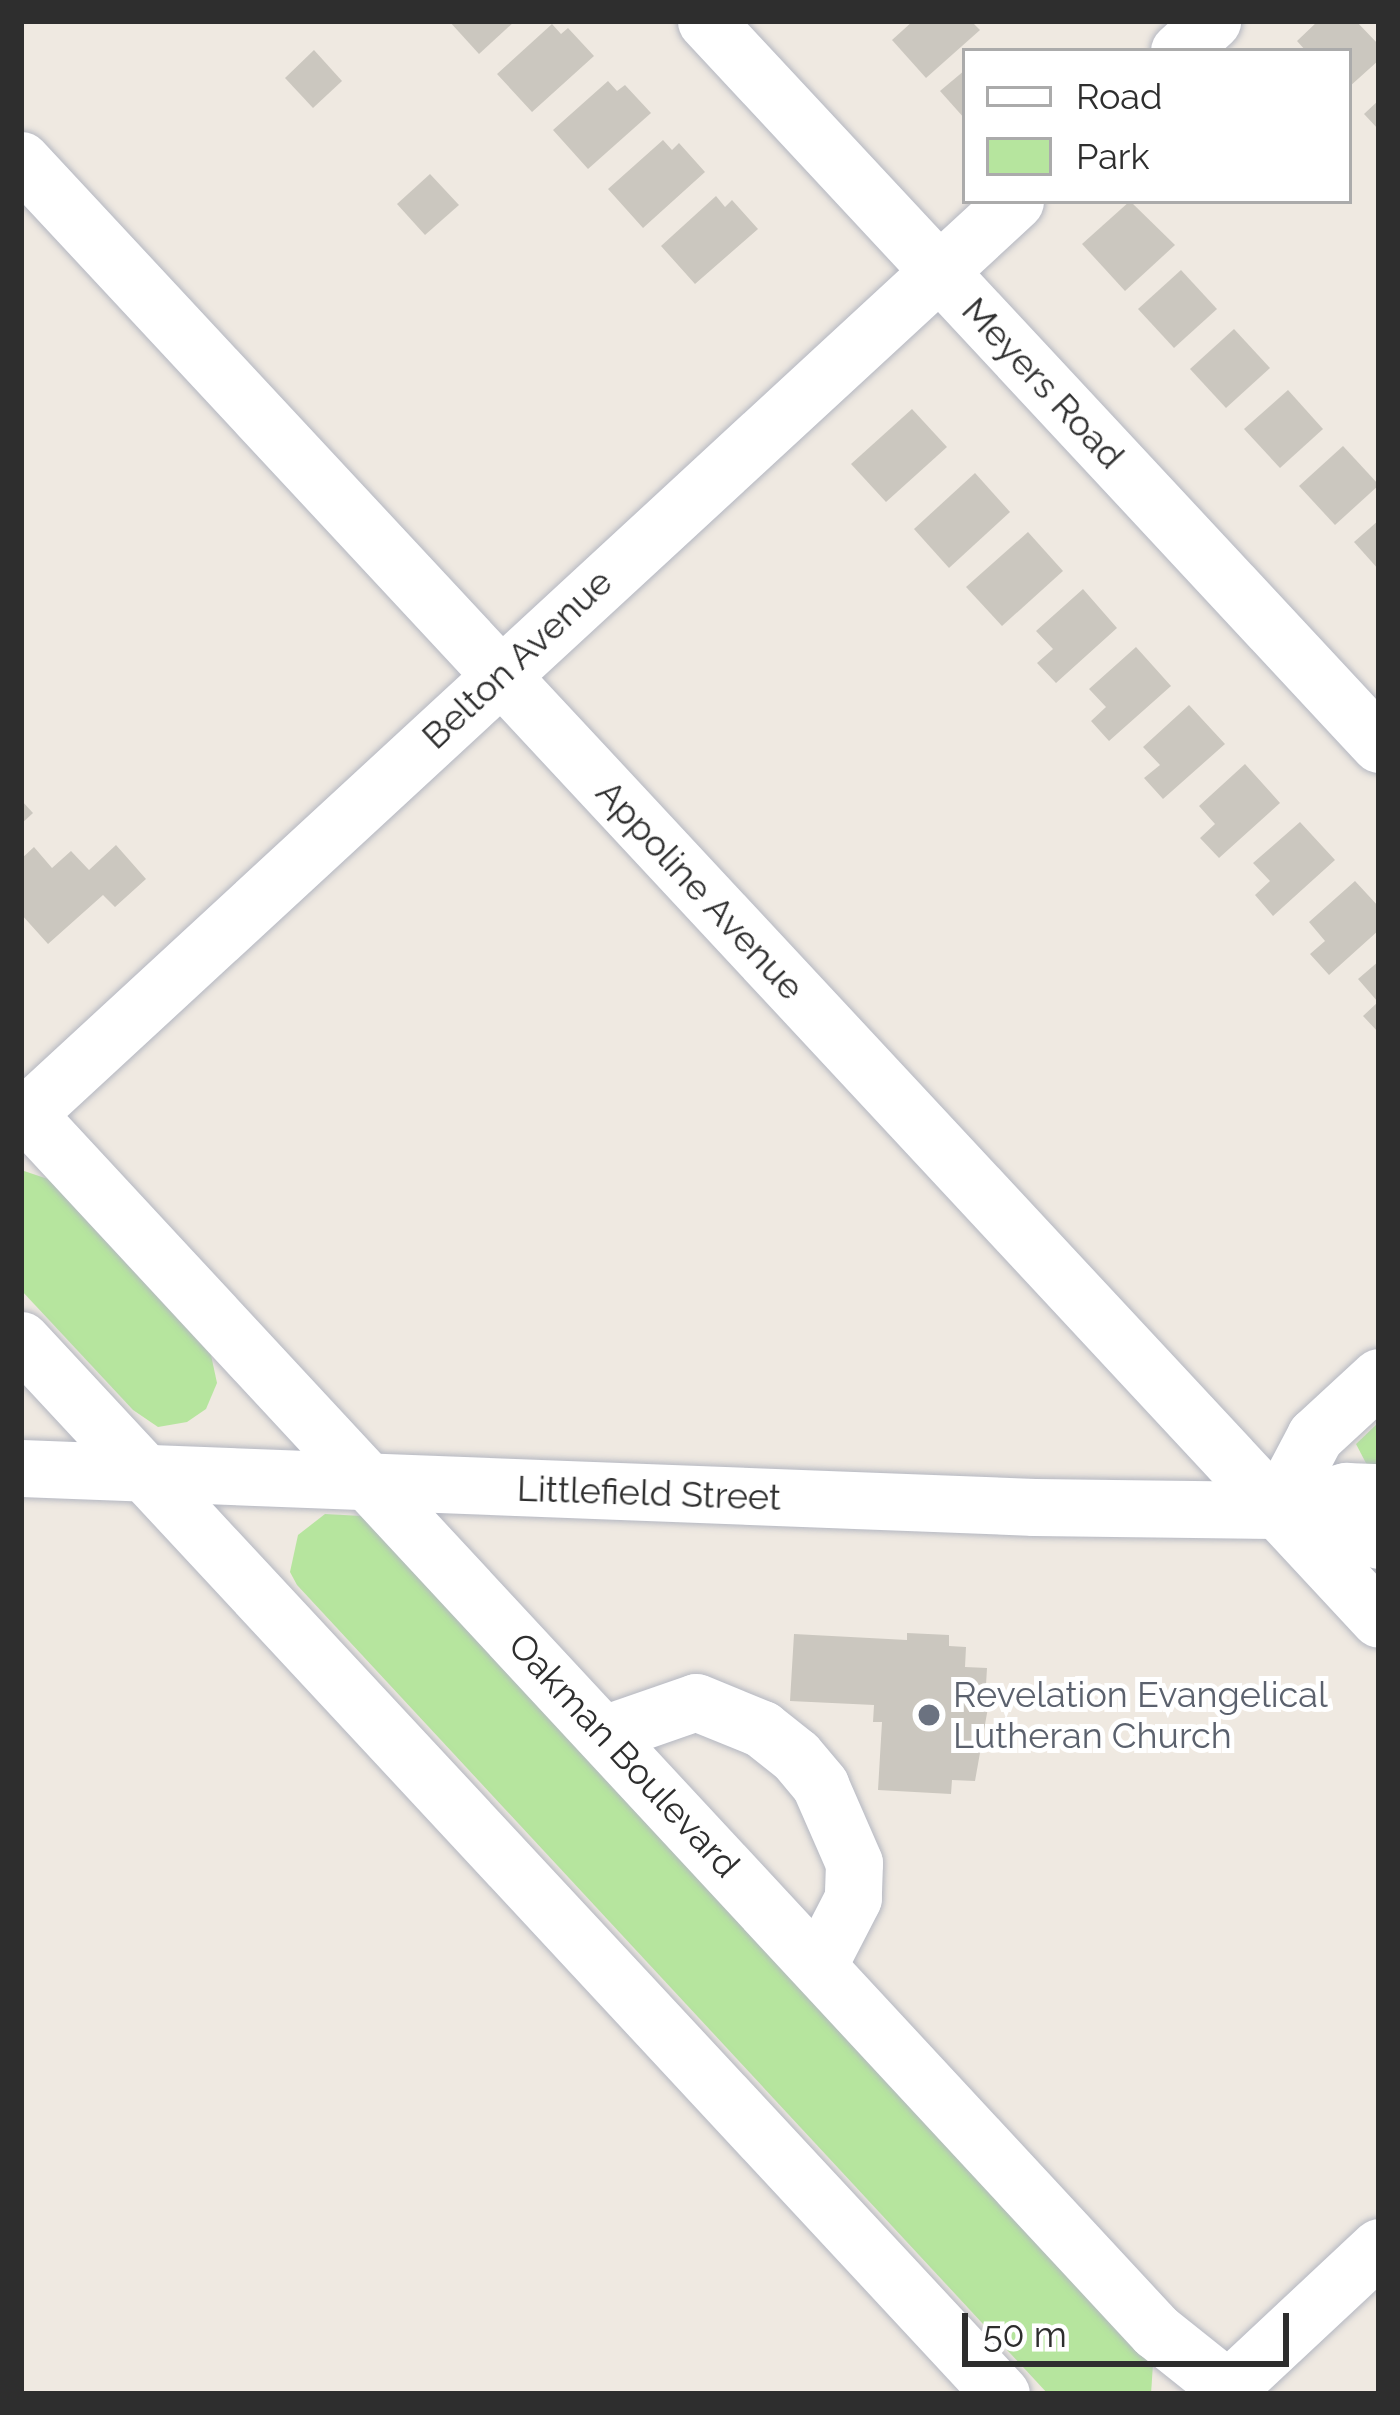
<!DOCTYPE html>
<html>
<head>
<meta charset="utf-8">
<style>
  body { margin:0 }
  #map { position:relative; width:1400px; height:2415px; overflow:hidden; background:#efe9e1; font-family:Raleway,sans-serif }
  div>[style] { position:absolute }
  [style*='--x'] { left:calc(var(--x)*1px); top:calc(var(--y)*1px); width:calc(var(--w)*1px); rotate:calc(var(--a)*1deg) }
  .green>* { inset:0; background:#b6e59e }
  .building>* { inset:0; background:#cbc7bf }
  .roads { filter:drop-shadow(0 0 3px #b4b7c1) drop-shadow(0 0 3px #b4b7c1) }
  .minor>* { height:57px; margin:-28.5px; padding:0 28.5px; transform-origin:28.5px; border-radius:28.5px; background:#fff }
  .dots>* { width:33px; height:33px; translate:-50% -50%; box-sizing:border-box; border:6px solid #fff; border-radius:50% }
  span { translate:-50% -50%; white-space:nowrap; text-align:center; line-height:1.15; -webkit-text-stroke:10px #fff; paint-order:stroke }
  .street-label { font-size:36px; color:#2e2e2e }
  .worship-label { font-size:36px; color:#5b616d }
  .left { translate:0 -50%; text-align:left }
  .frame { position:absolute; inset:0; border:24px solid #2e2e2e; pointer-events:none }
  .legend { position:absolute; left:962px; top:48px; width:390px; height:156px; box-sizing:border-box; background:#fff; border:3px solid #ababab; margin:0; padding:15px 21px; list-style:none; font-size:36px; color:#2e2e2e }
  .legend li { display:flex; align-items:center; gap:24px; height:60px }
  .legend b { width:60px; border:3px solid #ababab }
  .scale { position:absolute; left:962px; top:2313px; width:327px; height:54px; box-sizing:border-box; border:6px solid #2e2e2e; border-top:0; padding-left:15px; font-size:36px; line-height:42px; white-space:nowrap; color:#2e2e2e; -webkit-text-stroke:9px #fff; paint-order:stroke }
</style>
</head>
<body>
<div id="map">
  <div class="green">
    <i style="clip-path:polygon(21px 1170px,48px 1179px,211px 1355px,217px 1383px,206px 1409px,187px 1422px,158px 1427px,133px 1410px,21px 1290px)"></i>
    <i style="clip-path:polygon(1379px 1422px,1379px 1488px,1356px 1444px)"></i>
    <i style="clip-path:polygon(325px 1514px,362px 1516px,1153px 2364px,1151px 2394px,1048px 2394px,297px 1585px,290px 1572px,298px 1535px)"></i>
  </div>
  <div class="building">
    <i style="clip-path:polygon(449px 21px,515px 21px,479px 54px)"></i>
    <i style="clip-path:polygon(913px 21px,971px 21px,980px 30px,926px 78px,892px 40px)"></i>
    <i style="clip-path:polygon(1318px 21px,1356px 21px,1379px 45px,1379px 60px,1349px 87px,1349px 51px,1306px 51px,1297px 41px)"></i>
    <i style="clip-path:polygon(552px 24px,561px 34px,568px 28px,594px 56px,532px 112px,497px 74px)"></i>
    <i style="clip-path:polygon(314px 50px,342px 81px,313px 108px,285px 78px)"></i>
    <i style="clip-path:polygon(965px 70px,965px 119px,940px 91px)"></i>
    <i style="clip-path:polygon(608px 81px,617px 91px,625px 85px,651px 113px,588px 169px,553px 130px)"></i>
    <i style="clip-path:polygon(1379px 100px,1379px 130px,1364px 114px)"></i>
    <i style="clip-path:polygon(663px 140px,672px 150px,679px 143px,705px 172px,643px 228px,608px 189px)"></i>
    <i style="clip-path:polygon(430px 174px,459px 205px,425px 235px,397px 204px)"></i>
    <i style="clip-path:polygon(716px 196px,725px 207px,732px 200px,758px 229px,695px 284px,661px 246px)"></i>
    <i style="clip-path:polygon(1130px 201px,1175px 245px,1125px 291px,1082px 244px)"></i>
    <i style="clip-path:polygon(1181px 270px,1217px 309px,1174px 348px,1138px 309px)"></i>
    <i style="clip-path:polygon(1234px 329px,1270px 368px,1226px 408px,1190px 369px)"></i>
    <i style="clip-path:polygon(1288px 390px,1323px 429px,1280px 468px,1244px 429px)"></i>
    <i style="clip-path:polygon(912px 409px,947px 447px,886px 502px,851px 464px)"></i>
    <i style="clip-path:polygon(1343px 446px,1379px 485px,1335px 525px,1299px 486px)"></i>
    <i style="clip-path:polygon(975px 473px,1010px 512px,949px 568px,914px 529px)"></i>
    <i style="clip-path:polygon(1379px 520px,1379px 570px,1354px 542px)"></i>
    <i style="clip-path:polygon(1028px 532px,1063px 571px,1002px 626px,966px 587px)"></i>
    <i style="clip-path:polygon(1083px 589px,1117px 628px,1056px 683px,1037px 663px,1053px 649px,1036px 631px)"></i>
    <i style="clip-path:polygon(1136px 647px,1171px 686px,1109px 741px,1091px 721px,1106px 707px,1089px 689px)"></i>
    <i style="clip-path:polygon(1189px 705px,1225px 744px,1163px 799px,1144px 778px,1160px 765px,1143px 747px)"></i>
    <i style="clip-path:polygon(1245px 764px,1280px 803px,1219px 858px,1200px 838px,1215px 824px,1199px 806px)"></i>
    <i style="clip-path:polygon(21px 800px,33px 813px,21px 824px)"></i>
    <i style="clip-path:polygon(1300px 822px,1335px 860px,1273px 916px,1255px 895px,1270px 881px,1253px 863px)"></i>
    <i style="clip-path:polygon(116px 845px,146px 879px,115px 907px,103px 895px,48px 944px,21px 914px,21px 859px,34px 847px,52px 868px,71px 851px,89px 870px)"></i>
    <i style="clip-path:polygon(1355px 881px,1379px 907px,1379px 930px,1329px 975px,1310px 954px,1325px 941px,1309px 922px)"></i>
    <i style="clip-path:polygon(1379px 961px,1379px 1033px,1363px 1016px,1378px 1002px,1358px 979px)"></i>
    <i style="clip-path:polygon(907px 1633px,949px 1635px,949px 1646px,966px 1647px,965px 1667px,987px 1668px,986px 1685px,992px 1685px,975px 1781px,952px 1780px,951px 1794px,878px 1790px,882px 1722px,873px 1722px,874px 1705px,790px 1701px,794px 1634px,907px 1640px)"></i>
  </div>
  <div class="roads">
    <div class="minor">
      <i style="--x:706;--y:21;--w:988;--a:47.05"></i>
      <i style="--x:1179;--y:51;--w:45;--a:-42.3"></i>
      <i style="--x:21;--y:160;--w:1993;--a:47.05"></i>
      <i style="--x:21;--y:1108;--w:1669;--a:47.14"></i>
      <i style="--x:1156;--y:2331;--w:101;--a:38.6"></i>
      <i style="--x:21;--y:1119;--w:1353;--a:-42.72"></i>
      <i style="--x:21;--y:1340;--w:1439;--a:47.08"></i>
      <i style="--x:21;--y:1468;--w:1014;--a:2.2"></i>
      <i style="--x:1034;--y:1507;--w:242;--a:0.7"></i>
      <i style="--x:1276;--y:1510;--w:73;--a:-15.2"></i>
      <i style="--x:1346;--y:1491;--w:33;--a:2"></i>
      <i style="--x:1276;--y:1510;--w:84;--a:-62.2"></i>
      <i style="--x:1315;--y:1436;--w:87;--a:-42.7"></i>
      <i style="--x:1286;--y:1514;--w:97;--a:15.6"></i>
      <i style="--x:604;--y:1734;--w:97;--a:-19.2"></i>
      <i style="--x:696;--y:1702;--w:71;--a:22.2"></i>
      <i style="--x:762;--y:1729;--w:43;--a:38.5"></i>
      <i style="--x:796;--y:1756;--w:38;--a:50"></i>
      <i style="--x:820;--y:1785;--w:85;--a:66.4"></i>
      <i style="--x:854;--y:1863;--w:35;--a:92"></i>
      <i style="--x:853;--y:1898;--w:74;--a:117.3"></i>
      <i style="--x:1222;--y:2394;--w:215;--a:-43.1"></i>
    </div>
  </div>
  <div class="dots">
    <i style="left:929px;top:1715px;background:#6b7280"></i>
  </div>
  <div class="street-label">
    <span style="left:1043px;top:383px;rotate:47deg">Meyers Road</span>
    <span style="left:517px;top:659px;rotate:-43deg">Belton Avenue</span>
    <span style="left:700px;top:890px;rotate:47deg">Appoline Avenue</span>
    <span style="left:649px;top:1493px;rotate:2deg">Littlefield Street</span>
    <span style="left:624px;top:1755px;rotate:47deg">Oakman Boulevard</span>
  </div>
  <div class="worship-label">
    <span class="left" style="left:953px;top:1715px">Revelation Evangelical<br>Lutheran Church</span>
  </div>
  <div class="frame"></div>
  <ul class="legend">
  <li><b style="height:15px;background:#fff"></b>Road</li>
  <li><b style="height:33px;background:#b6e59e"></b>Park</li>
  </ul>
  <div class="scale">50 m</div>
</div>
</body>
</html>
